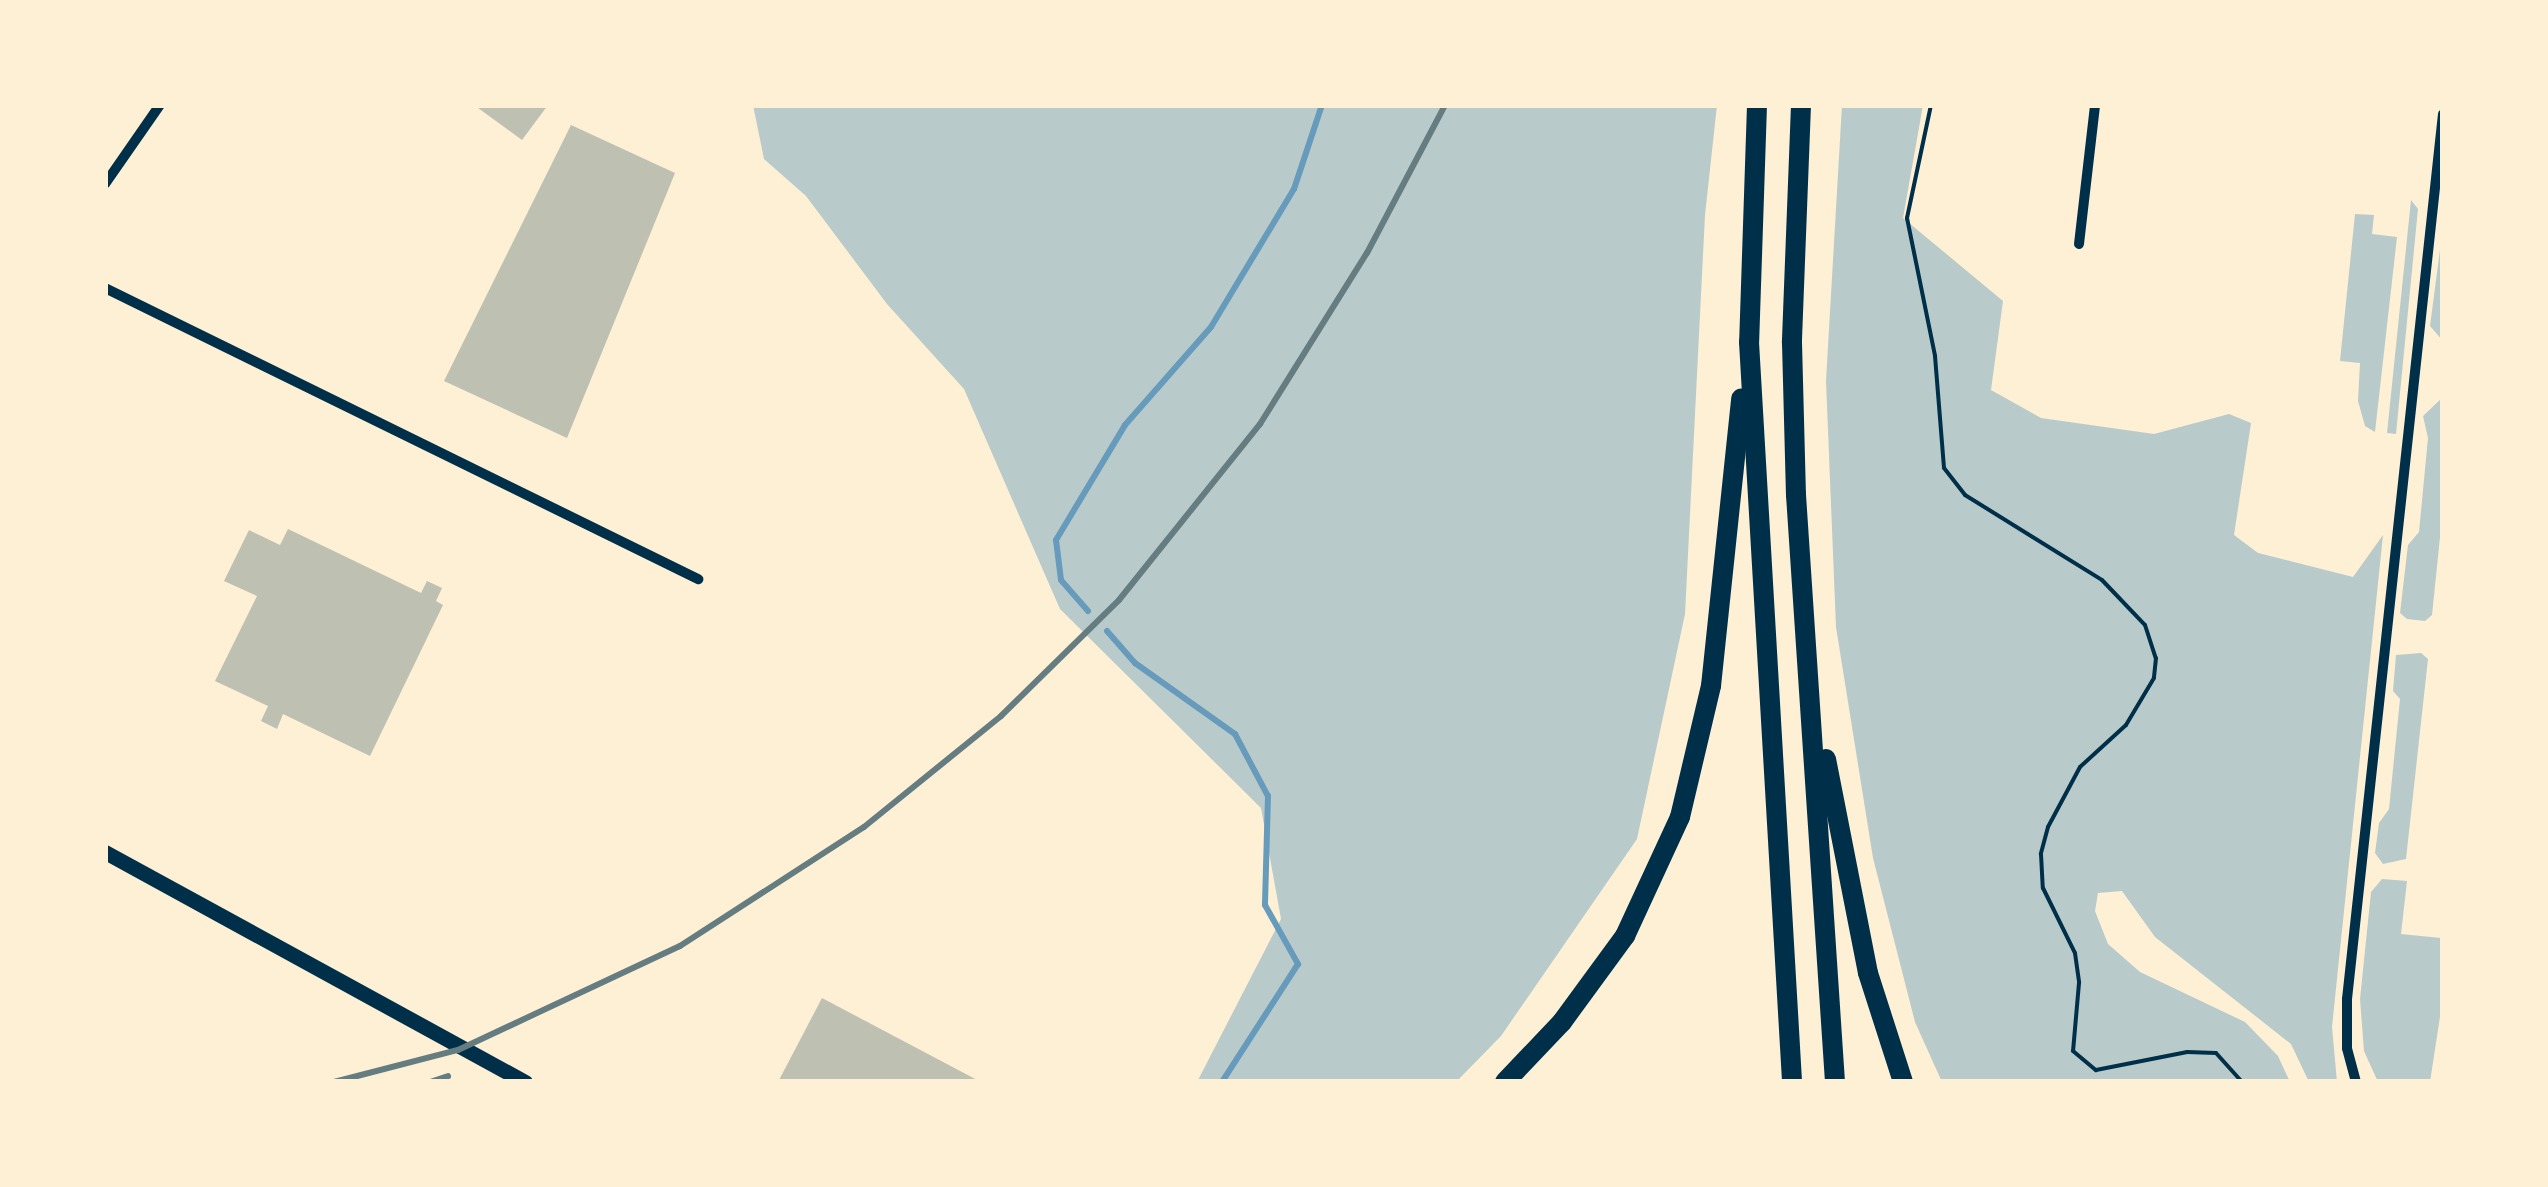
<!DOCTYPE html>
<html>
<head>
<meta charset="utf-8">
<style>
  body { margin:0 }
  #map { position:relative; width:2548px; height:1187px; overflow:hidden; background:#fdf0d5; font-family:"Asap Condensed",sans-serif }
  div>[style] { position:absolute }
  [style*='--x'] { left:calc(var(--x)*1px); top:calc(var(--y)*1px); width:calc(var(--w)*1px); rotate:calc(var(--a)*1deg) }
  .green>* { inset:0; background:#b9caca }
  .stream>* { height:6px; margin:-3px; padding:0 3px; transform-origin:3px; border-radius:3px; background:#669bbc }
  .building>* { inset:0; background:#bec0b2 }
  .path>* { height:4px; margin:-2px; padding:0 2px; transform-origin:2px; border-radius:2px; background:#003049 }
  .minor>* { height:10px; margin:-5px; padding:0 5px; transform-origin:5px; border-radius:5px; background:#003049 }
  .secondary>* { height:15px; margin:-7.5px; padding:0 7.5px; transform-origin:7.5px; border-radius:7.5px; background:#003049 }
  .motorway>* { height:20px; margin:-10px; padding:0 10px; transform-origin:10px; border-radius:10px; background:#003049 }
  .rail>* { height:6px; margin:-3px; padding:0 3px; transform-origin:3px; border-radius:3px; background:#657d81 }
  span { translate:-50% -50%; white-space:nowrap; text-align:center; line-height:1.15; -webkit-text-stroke:10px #fdf0d5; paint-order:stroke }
  .frame { position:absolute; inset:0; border:108px solid #fdf0d5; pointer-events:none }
</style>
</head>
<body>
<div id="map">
  <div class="green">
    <i style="clip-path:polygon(753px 105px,1717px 105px,1705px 215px,1685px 614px,1637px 839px,1501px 1036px,1456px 1082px,1197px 1082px,1281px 919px,1261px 808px,1060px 609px,964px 389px,887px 304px,806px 196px,764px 159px)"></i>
    <i style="clip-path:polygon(1842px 105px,1923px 105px,1903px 218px,2003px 301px,1991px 390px,2041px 418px,2154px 434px,2229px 414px,2251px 423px,2234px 535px,2258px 553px,2353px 577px,2383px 535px,2332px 1027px,2337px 1082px,2309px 1082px,2291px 1044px,2155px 937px,2122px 891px,2098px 893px,2095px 911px,2108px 944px,2140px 972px,2245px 1022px,2278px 1056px,2290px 1082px,1942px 1082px,1915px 1022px,1873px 858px,1836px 627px,1826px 381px)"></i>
    <i style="clip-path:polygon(2411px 200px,2418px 209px,2396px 434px,2387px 433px)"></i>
    <i style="clip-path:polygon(2355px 214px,2374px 215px,2372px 234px,2397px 237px,2375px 432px,2365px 426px,2358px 401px,2360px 363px,2340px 361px)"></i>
    <i style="clip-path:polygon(2443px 227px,2443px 341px,2430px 326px)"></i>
    <i style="clip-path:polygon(2443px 397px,2443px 508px,2432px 615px,2425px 621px,2407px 619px,2400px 613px,2408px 545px,2419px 532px,2428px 438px,2423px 416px)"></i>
    <i style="clip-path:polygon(2421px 653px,2428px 659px,2406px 859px,2383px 864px,2375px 853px,2379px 823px,2389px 809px,2400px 699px,2393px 691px,2396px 655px)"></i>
    <i style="clip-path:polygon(2382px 879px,2407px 881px,2401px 934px,2441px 938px,2443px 997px,2430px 1082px,2378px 1082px,2364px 1051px,2360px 999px,2371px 892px)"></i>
  </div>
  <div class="stream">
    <i style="--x:1088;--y:611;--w:41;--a:-131.1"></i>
    <i style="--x:1061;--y:580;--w:40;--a:-97.1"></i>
    <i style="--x:1056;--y:540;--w:134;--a:-59"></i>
    <i style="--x:1125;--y:425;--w:130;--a:-48.7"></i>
    <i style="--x:1211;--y:327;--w:161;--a:-59"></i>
    <i style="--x:1294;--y:189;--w:89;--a:-71.6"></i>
    <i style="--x:1107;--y:631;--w:43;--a:48.8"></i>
    <i style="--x:1135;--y:663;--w:123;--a:35.4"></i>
    <i style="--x:1235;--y:734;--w:70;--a:62"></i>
    <i style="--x:1268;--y:796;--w:109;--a:91.6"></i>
    <i style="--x:1265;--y:905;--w:68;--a:60.8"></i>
    <i style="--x:1298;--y:964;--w:140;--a:122.8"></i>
  </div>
  <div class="building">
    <i style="clip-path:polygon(474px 105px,548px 105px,522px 140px)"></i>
    <i style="clip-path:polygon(571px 125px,675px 173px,567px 438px,444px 381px)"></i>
    <i style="clip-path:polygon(288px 529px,421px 593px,427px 581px,442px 588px,436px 601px,443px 605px,370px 756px,283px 714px,277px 729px,261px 721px,268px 706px,215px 681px,257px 596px,224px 581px,249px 530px,280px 545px)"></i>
    <i style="clip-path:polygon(822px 998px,981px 1082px,778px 1082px)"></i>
  </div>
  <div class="path">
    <i style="--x:1931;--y:105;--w:116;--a:102"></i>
    <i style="--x:1907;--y:218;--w:141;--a:78.5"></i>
    <i style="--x:1935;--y:356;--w:112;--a:85.4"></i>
    <i style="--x:1944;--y:468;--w:34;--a:52"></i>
    <i style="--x:1965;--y:495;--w:161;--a:31.8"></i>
    <i style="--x:2102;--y:580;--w:62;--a:46.3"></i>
    <i style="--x:2145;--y:625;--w:35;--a:72"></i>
    <i style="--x:2156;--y:658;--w:20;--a:96"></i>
    <i style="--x:2154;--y:678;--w:55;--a:120.8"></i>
    <i style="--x:2126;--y:725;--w:62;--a:137.6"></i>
    <i style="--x:2080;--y:767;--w:68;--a:118.1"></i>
    <i style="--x:2048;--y:827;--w:28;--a:105"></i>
    <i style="--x:2041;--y:854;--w:34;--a:87"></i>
    <i style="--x:2043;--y:888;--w:72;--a:63.8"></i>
    <i style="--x:2075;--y:953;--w:30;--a:82"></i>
    <i style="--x:2079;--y:983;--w:68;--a:95"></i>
    <i style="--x:2073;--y:1051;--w:30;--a:40"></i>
    <i style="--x:2096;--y:1070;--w:93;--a:-11.2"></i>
    <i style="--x:2187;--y:1052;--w:29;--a:2"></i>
    <i style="--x:2216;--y:1053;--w:39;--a:48"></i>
  </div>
  <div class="minor">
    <i style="--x:105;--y:184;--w:96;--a:-55.2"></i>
    <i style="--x:2079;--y:244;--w:140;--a:-83.4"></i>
    <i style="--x:105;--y:288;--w:661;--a:26.14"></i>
    <i style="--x:2356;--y:1082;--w:35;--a:-105"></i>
    <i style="--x:2347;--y:1048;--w:49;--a:-90"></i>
    <i style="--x:2347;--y:999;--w:890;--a:-83.81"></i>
  </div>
  <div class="secondary">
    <i style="--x:105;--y:852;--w:479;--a:28.7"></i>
  </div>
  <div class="motorway">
    <i style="--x:1757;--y:105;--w:237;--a:91.9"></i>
    <i style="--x:1749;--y:342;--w:741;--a:86.67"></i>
    <i style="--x:1801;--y:105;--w:238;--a:92.2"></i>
    <i style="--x:1792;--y:343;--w:152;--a:88.5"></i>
    <i style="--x:1796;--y:495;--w:588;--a:86.2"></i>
    <i style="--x:1826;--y:759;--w:218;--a:78.9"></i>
    <i style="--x:1868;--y:973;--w:114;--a:72.2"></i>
    <i style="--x:1505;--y:1082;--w:83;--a:-46.5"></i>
    <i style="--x:1562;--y:1022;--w:107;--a:-53.8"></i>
    <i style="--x:1625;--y:936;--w:131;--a:-65.2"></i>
    <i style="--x:1680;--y:817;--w:135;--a:-76.7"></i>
    <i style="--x:1711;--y:686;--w:289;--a:-84"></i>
  </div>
  <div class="rail">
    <i style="--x:334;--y:1082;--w:128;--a:-14.5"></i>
    <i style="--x:458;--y:1050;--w:245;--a:-25.1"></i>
    <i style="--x:680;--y:946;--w:219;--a:-32.9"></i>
    <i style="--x:864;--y:827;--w:176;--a:-39"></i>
    <i style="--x:1001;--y:716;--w:165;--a:-44.5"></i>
    <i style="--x:1119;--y:600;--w:226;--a:-51.3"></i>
    <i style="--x:1260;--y:424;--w:202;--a:-58"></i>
    <i style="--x:1367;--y:253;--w:167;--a:-62.2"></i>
    <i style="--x:430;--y:1082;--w:19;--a:-18"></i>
  </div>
  <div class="frame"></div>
</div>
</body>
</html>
